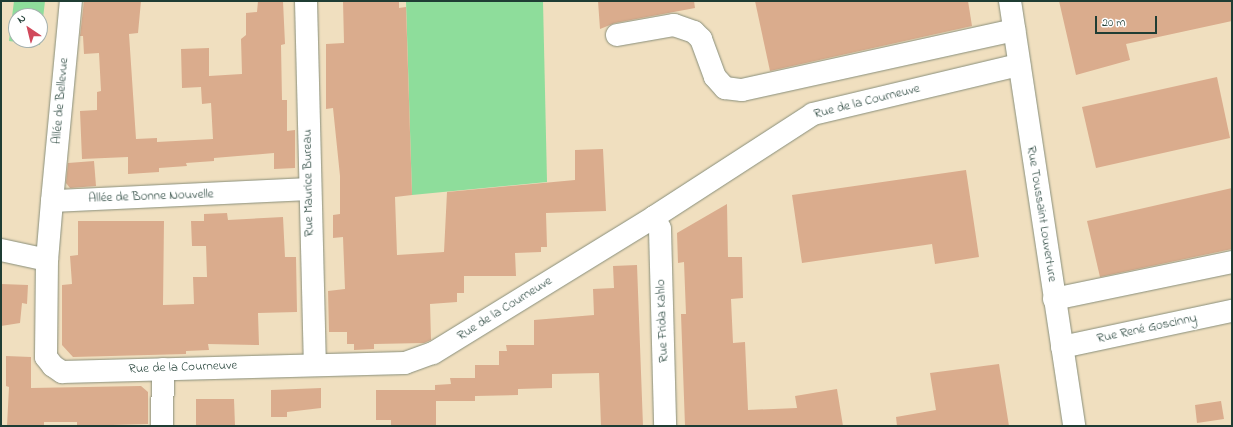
<!DOCTYPE html>
<html>
<head>
<meta charset="utf-8">
<style>
  body { margin:0 }
  #map { position:relative; width:1233px; height:427px; overflow:hidden; background:#f0dfbf; font-family:"Indie Flower",sans-serif }
  div>[style] { position:absolute }
  [style*='--x'] { left:calc(var(--x)*1px); top:calc(var(--y)*1px); width:calc(var(--w)*1px); rotate:calc(var(--a)*1deg) }
  .green>* { inset:0; background:#8edd9b }
  .building>* { inset:0; background:#daac8d }
  .roads { filter:drop-shadow(0 0 1px #888e7a) drop-shadow(0 0 1px #888e7a) }
  .minor>* { height:22px; margin:-11px; padding:0 11px; transform-origin:11px; border-radius:11px; background:#fff }
  span { translate:-50% -50%; white-space:nowrap; text-align:center; line-height:1.15; -webkit-text-stroke:3px #fff; paint-order:stroke }
  .street-label { font-size:13px; color:#1f3d34 }
  .frame { position:absolute; inset:0; border:2px solid #1f3d34; pointer-events:none }
  .north { position:absolute; left:8px; top:8px; width:40px; height:40px; box-sizing:border-box; background:#fff; border:1px solid #a5b1ae; border-radius:50%; rotate:325deg; font-size:11px; font-weight:700; line-height:16px; text-align:center; color:#1f3d34 }
  .north::after { content:''; display:block; margin:auto; width:14px; height:18px; background:#d1495b; clip-path:polygon(50% 0,100% 100%,50% 72%,0 100%) }
  .scale { position:absolute; left:1095px; top:16px; width:62px; height:18px; box-sizing:border-box; border:2px solid #1f3d34; border-top:0; padding-left:5px; font-size:12px; line-height:14px; white-space:nowrap; color:#1f3d34; -webkit-text-stroke:3px #fff; paint-order:stroke }
</style>
</head>
<body>
<div id="map">
  <div class="green">
    <i style="clip-path:polygon(evenodd,14px 1px,45px 1px,40px 45px,9px 41px,14px 1px,16px 16px,40px 16px,40px 40px,16px 40px,16px 16px)"></i>
    <i style="clip-path:polygon(406px 1px,543px 1px,547px 182px,412px 195px)"></i>
  </div>
  <div class="building">
    <i style="clip-path:polygon(84px 1px,141px 1px,138px 33px,129px 34px,136px 139px,157px 138px,157px 142px,213px 139px,211px 103px,202px 104px,201px 87px,182px 88px,181px 49px,209px 48px,209px 76px,242px 74px,241px 39px,246px 35px,246px 13px,257px 12px,258px 1px,283px 1px,285px 44px,281px 45px,282px 100px,287px 100px,287px 131px,295px 130px,295px 168px,274px 169px,274px 153px,214px 158px,214px 161px,186px 163px,187px 166px,159px 168px,159px 172px,128px 174px,128px 157px,82px 159px,80px 111px,97px 110px,97px 92px,101px 91px,99px 53px,84px 54px,83px 36px,80px 36px)"></i>
    <i style="clip-path:polygon(343px 1px,399px 1px,399px 8px,406px 7px,412px 195px,395px 197px,397px 255px,444px 252px,447px 192px,575px 180px,575px 150px,603px 149px,606px 211px,546px 213px,547px 247px,541px 247px,541px 252px,515px 253px,516px 276px,464px 276px,464px 293px,457px 293px,457px 302px,430px 304px,431px 340px,424px 343px,374px 344px,374px 349px,354px 350px,354px 344px,347px 344px,347px 332px,329px 332px,328px 291px,345px 289px,343px 237px,333px 238px,333px 215px,340px 214px,340px 176px,333px 108px,326px 109px,326px 44px,344px 43px)"></i>
    <i style="clip-path:polygon(598px 1px,694px 1px,695px 8px,615px 23px,600px 29px)"></i>
    <i style="clip-path:polygon(755px 1px,968px 1px,972px 26px,770px 71px)"></i>
    <i style="clip-path:polygon(1059px 1px,1232px 1px,1232px 21px,1126px 44px,1130px 60px,1076px 75px)"></i>
    <i style="clip-path:polygon(1217px 77px,1230px 138px,1096px 168px,1082px 107px)"></i>
    <i style="clip-path:polygon(94px 161px,96px 186px,70px 188px,66px 183px,68px 163px)"></i>
    <i style="clip-path:polygon(966px 170px,979px 257px,935px 264px,932px 244px,802px 263px,792px 195px)"></i>
    <i style="clip-path:polygon(1232px 188px,1232px 249px,1100px 277px,1087px 221px)"></i>
    <i style="clip-path:polygon(727px 204px,728px 257px,742px 257px,743px 298px,731px 299px,733px 343px,745px 342px,748px 410px,797px 408px,795px 396px,837px 389px,843px 426px,685px 426px,681px 314px,686px 314px,684px 262px,678px 263px,677px 233px)"></i>
    <i style="clip-path:polygon(227px 213px,228px 220px,283px 217px,285px 257px,296px 257px,297px 312px,258px 313px,259px 345px,208px 344px,209px 350px,186px 351px,186px 354px,73px 357px,62px 345px,62px 285px,72px 284px,70px 256px,78px 255px,78px 221px,164px 221px,163px 305px,194px 304px,193px 277px,207px 277px,206px 246px,192px 246px,191px 221px,204px 221px,204px 214px)"></i>
    <i style="clip-path:polygon(637px 265px,643px 426px,601px 426px,599px 373px,552px 374px,552px 388px,518px 389px,518px 395px,475px 396px,475px 401px,436px 401px,436px 426px,391px 426px,391px 420px,376px 420px,376px 390px,435px 390px,435px 385px,451px 384px,450px 378px,475px 378px,475px 365px,499px 365px,499px 351px,507px 351px,506px 345px,534px 345px,534px 320px,594px 315px,593px 289px,614px 288px,613px 266px)"></i>
    <i style="clip-path:polygon(1px 284px,28px 285px,27px 304px,22px 303px,20px 323px,1px 326px)"></i>
    <i style="clip-path:polygon(6px 356px,31px 357px,31px 388px,141px 386px,148px 392px,148px 424px,77px 426px,77px 422px,44px 422px,44px 426px,7px 426px,9px 387px,6px 386px)"></i>
    <i style="clip-path:polygon(999px 364px,1009px 426px,897px 426px,896px 417px,936px 410px,930px 373px)"></i>
    <i style="clip-path:polygon(321px 388px,321px 408px,287px 412px,287px 417px,271px 417px,271px 390px)"></i>
    <i style="clip-path:polygon(196px 399px,234px 399px,235px 426px,196px 426px)"></i>
    <i style="clip-path:polygon(1221px 401px,1224px 419px,1197px 423px,1195px 405px)"></i>
  </div>
  <div class="roads">
    <div class="minor">
      <i style="--x:306;--y:1;--w:363;--a:88.6"></i>
      <i style="--x:1010;--y:1;--w:430;--a:81.4"></i>
      <i style="--x:617;--y:35;--w:58;--a:-10"></i>
      <i style="--x:674;--y:25;--w:21;--a:19"></i>
      <i style="--x:694;--y:32;--w:10;--a:45"></i>
      <i style="--x:701;--y:39;--w:40;--a:69.8"></i>
      <i style="--x:715;--y:77;--w:15;--a:48"></i>
      <i style="--x:725;--y:88;--w:17;--a:7"></i>
      <i style="--x:742;--y:90;--w:279;--a:-12.4"></i>
      <i style="--x:309;--y:189;--w:257;--a:177.3"></i>
      <i style="--x:52;--y:201;--w:59;--a:94.8"></i>
      <i style="--x:47;--y:260;--w:97;--a:90.6"></i>
      <i style="--x:46;--y:357;--w:11;--a:52"></i>
      <i style="--x:53;--y:366;--w:11;--a:34"></i>
      <i style="--x:62;--y:372;--w:343;--a:-1.5"></i>
      <i style="--x:405;--y:363;--w:30;--a:-20"></i>
      <i style="--x:433;--y:353;--w:259;--a:-31.6"></i>
      <i style="--x:654;--y:217;--w:189;--a:-32.9"></i>
      <i style="--x:813;--y:114;--w:212;--a:-13.4"></i>
      <i style="--x:52;--y:201;--w:201;--a:-84.6"></i>
      <i style="--x:654;--y:217;--w:13;--a:63"></i>
      <i style="--x:660;--y:229;--w:197;--a:88.5"></i>
      <i style="--x:1;--y:250;--w:47;--a:12.3"></i>
      <i style="--x:1054;--y:299;--w:182;--a:-11.7"></i>
      <i style="--x:1062;--y:347;--w:174;--a:-12"></i>
      <i style="--x:162;--y:426;--w:57;--a:-89"></i>
    </div>
  </div>
  <div class="street-label">
    <span style="left:61px;top:101px;rotate:-85deg">Allée de Bellevue</span>
    <span style="left:867px;top:102px;rotate:-14deg">Rue de la Courneuve</span>
    <span style="left:309px;top:183px;rotate:-91deg">Rue Maurice Bureau</span>
    <span style="left:151px;top:197px;rotate:-2deg">Allée de Bonne Nouvelle</span>
    <span style="left:1041px;top:214px;rotate:81deg">Rue Toussaint Louverture</span>
    <span style="left:505px;top:309px;rotate:-32deg">Rue de la Courneuve</span>
    <span style="left:663px;top:321px;rotate:-92deg">Rue Frida Kahlo</span>
    <span style="left:1147px;top:329px;rotate:-12deg">Rue René Goscinny</span>
    <span style="left:183px;top:368px;rotate:-2deg">Rue de la Courneuve</span>
  </div>
  <div class="frame"></div>
  <div class="north">N</div>
  <div class="scale">20 m</div>
</div>
</body>
</html>
